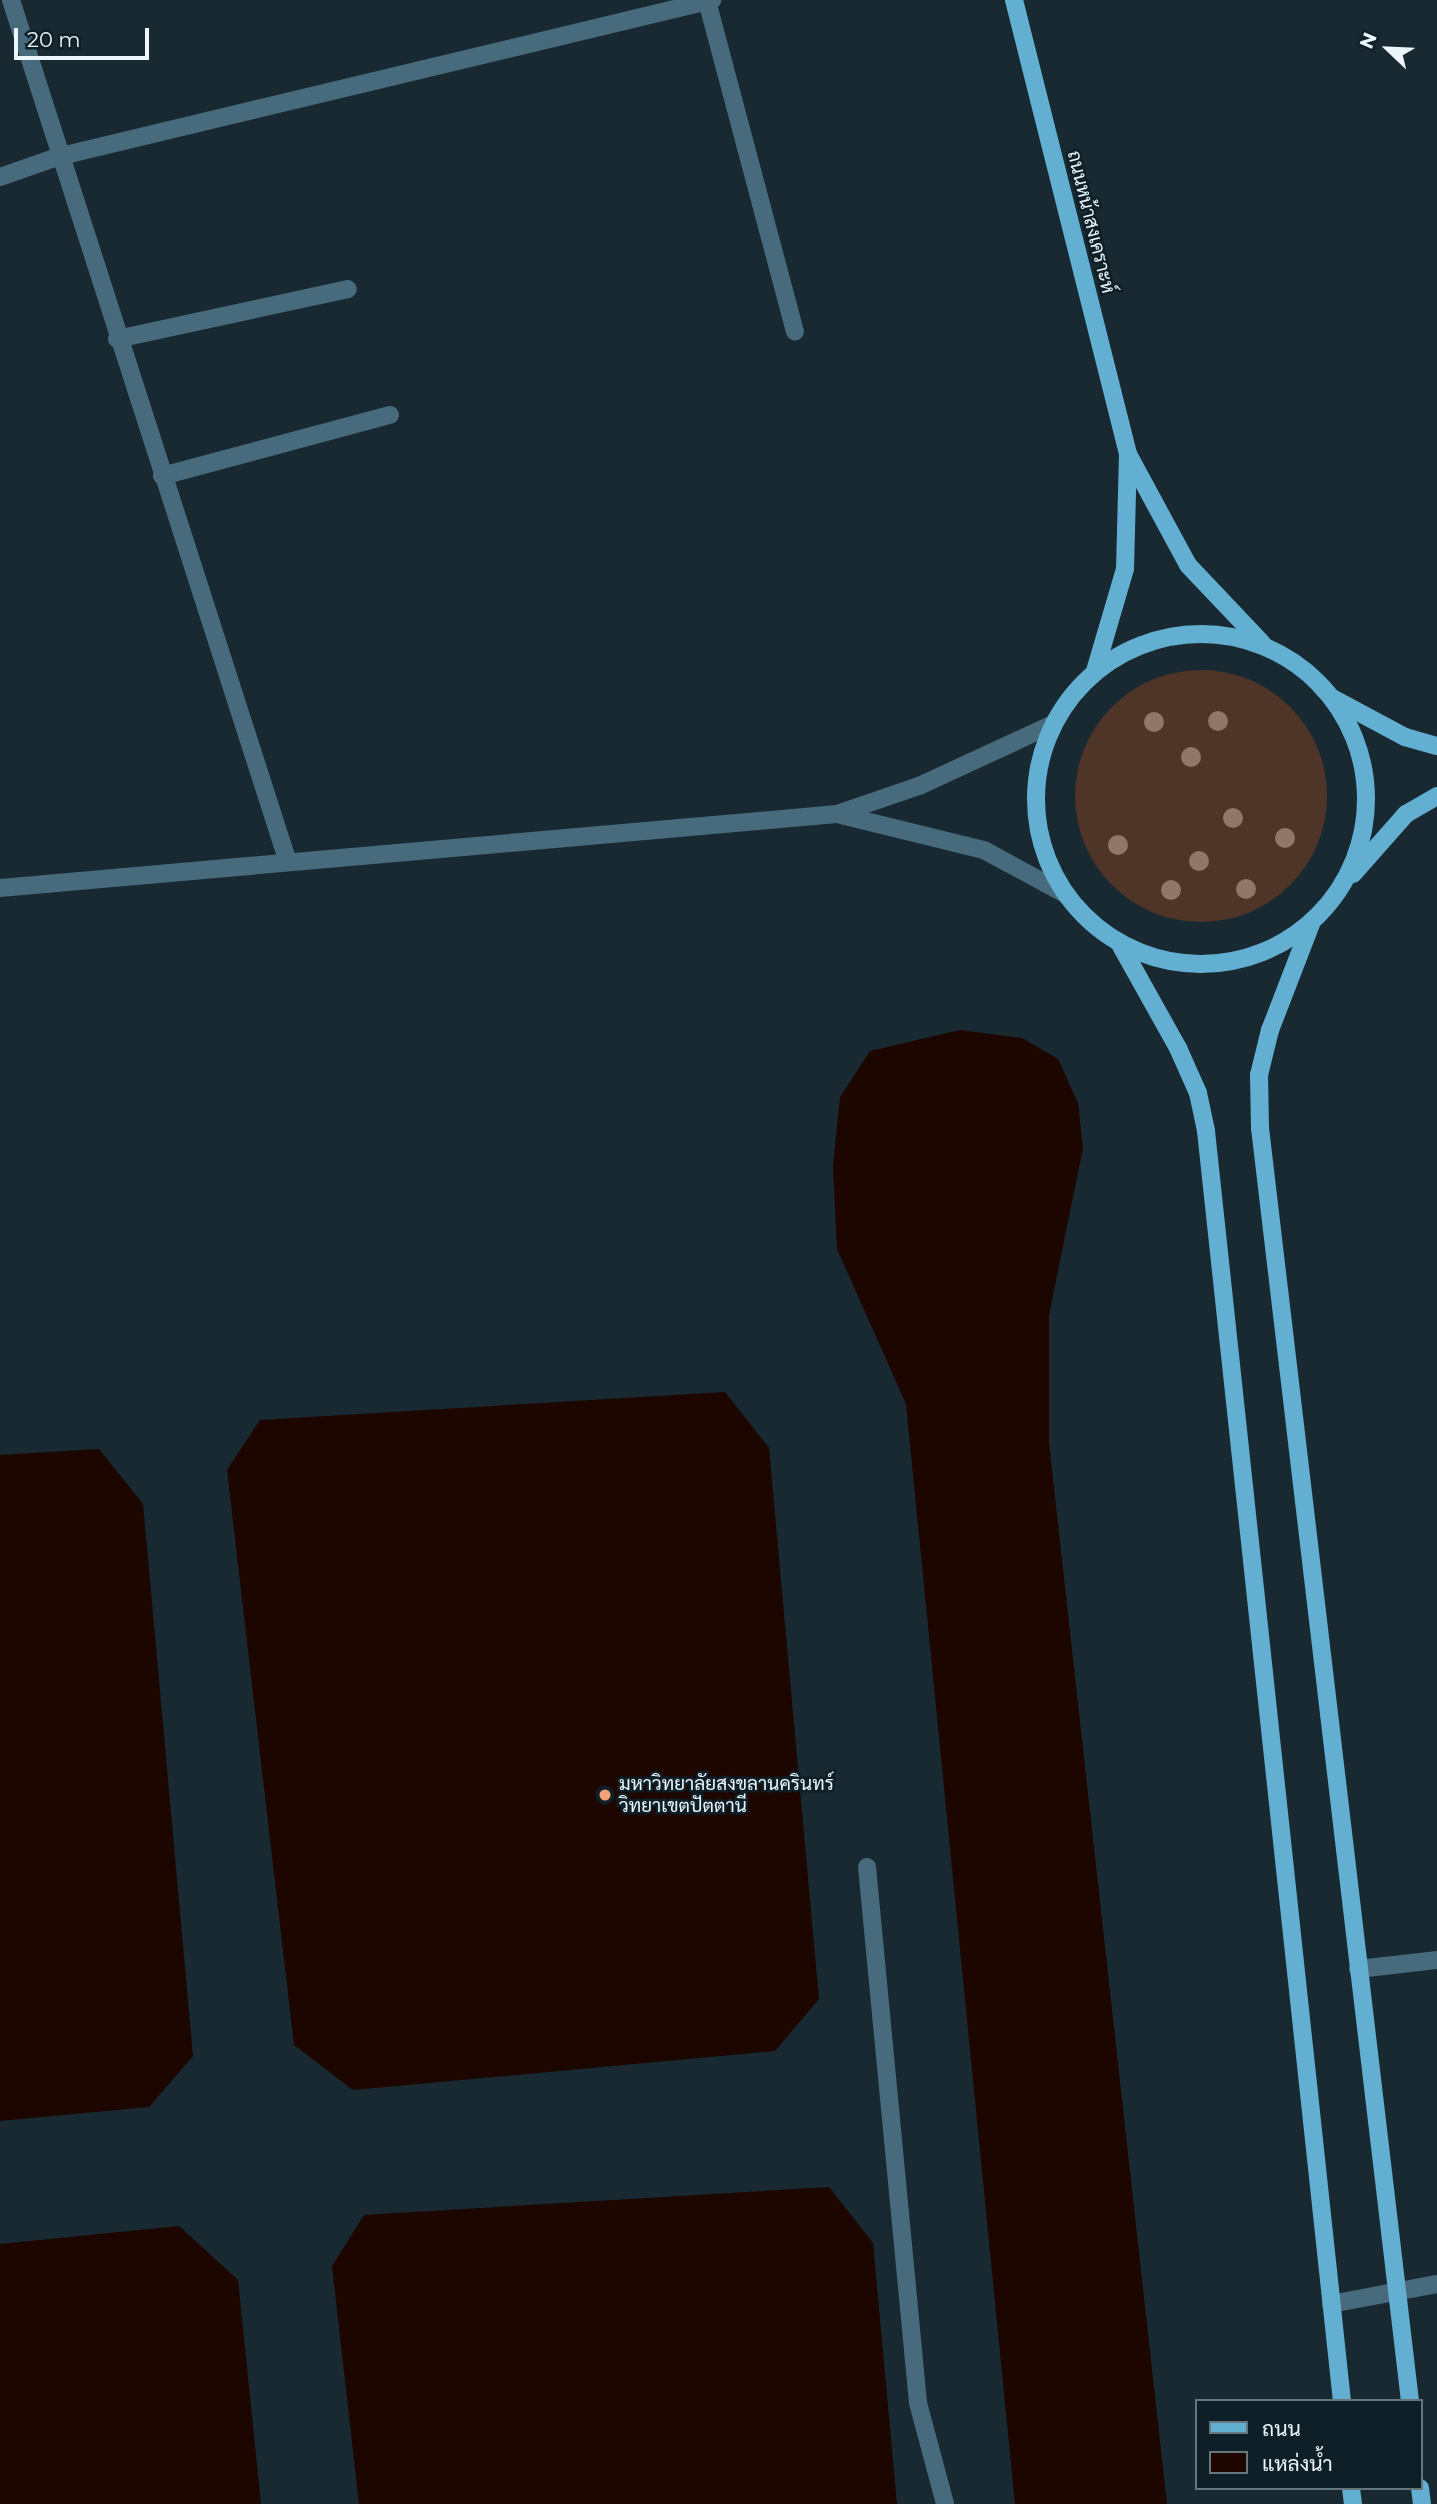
<!DOCTYPE html>
<html>
<head>
<meta charset="utf-8">
<style>
  body { margin:0 }
  #map { position:relative; width:1437px; height:2504px; overflow:hidden; background:#182931; font-family:Montserrat,Sarabun,sans-serif }
  div>[style] { position:absolute }
  [style*='--x'] { left:calc(var(--x)*1px); top:calc(var(--y)*1px); width:calc(var(--w)*1px); rotate:calc(var(--a)*1deg) }
  .green>* { inset:0; background:#4f3527 }
  .round { border-radius:50% }
  .water>* { inset:0; background:#1d0600 }
  .minor>* { height:18px; margin:-9px; padding:0 9px; transform-origin:9px; border-radius:9px; background:#476b7c }
  .major>* { height:18px; margin:-9px; padding:0 9px; transform-origin:9px; border-radius:9px; background:#62afd2 }
  .major>.ring { margin:-9px; padding:0; box-sizing:content-box; background:none; border:18px solid #62afd2; border-radius:50% }
  .trees>* { width:20px; height:20px; margin:-10px; border-radius:50%; background:#8f776a }
  .dots>* { width:19px; height:19px; translate:-50% -50%; box-sizing:border-box; border:4px solid #0f1f27; border-radius:50% }
  span { translate:-50% -50%; white-space:nowrap; text-align:center; line-height:1.15; -webkit-text-stroke:5px #0f1f27; paint-order:stroke }
  .street-label { font-size:19px; color:#ebf5fb }
  .poi-label { font-size:19px; color:#ebf5fb }
  .left { translate:0 -50%; text-align:left }
  .legend { position:absolute; left:1195px; top:2399px; width:228px; height:91px; box-sizing:border-box; background:#0f1f27; border:2px solid #67757c; margin:0; padding:9px 12px; list-style:none; font-size:21px; color:#ebf5fb }
  .legend li { display:flex; align-items:center; gap:14px; height:35px }
  .legend b { width:35px; border:2px solid #67757c }
  .north { position:absolute; left:1353px; top:14px; width:70px; height:70px; -webkit-text-stroke:5px #0f1f27; paint-order:stroke; rotate:293deg; font-size:19px; font-weight:700; line-height:28px; text-align:center; color:#ebf5fb }
  .north::after { content:''; display:block; margin:auto; width:24px; height:32px; background:#ebf5fb; clip-path:polygon(50% 0,100% 100%,50% 72%,0 100%) }
  .scale { position:absolute; left:14px; top:28px; width:135px; height:32px; box-sizing:border-box; border:4px solid #ebf5fb; border-top:0; padding-left:9px; font-size:21px; line-height:24px; white-space:nowrap; color:#ebf5fb; -webkit-text-stroke:5px #0f1f27; paint-order:stroke }
</style>
</head>
<body>
<div id="map">
  <div class="green">
    <i class="round" style="left:1075px;top:670px;width:252px;height:252px"></i>
  </div>
  <div class="water">
    <i style="clip-path:polygon(960px 1030px,1022px 1038px,1058px 1059px,1078px 1103px,1083px 1148px,1049px 1315px,1049px 1443px,1167px 2504px,1015px 2504px,906px 1404px,837px 1249px,833px 1166px,840px 1097px,870px 1051px)"></i>
    <i style="clip-path:polygon(725px 1392px,769px 1448px,819px 1999px,775px 2051px,353px 2090px,294px 2045px,227px 1470px,260px 1420px)"></i>
    <i style="clip-path:polygon(99px 1449px,143px 1504px,193px 2056px,149px 2107px,0 2121px,0 1455px)"></i>
    <i style="clip-path:polygon(829px 2187px,873px 2243px,897px 2504px,359px 2504px,332px 2266px,364px 2215px)"></i>
    <i style="clip-path:polygon(179px 2226px,238px 2280px,261px 2504px,0 2504px,0 2244px)"></i>
  </div>
  <div class="minor">
    <i style="--x:11;--y:0;--w:905;--a:72.19"></i>
    <i style="--x:707;--y:1;--w:342;--a:75.1"></i>
    <i style="--x:0;--y:177;--w:60;--a:-19.3"></i>
    <i style="--x:57;--y:157;--w:674;--a:-13.48"></i>
    <i style="--x:117;--y:339;--w:236;--a:-12.2"></i>
    <i style="--x:162;--y:476;--w:236;--a:-15"></i>
    <i style="--x:841;--y:815;--w:147;--a:13.8"></i>
    <i style="--x:984;--y:850;--w:92;--a:28.5"></i>
    <i style="--x:0;--y:888;--w:840;--a:-5.05"></i>
    <i style="--x:837;--y:814;--w:87;--a:-18.9"></i>
    <i style="--x:919;--y:786;--w:148;--a:-24.8"></i>
    <i style="--x:867;--y:1867;--w:538;--a:84.56"></i>
    <i style="--x:918;--y:2403;--w:105;--a:75"></i>
    <i style="--x:1358;--y:1969;--w:80;--a:-6.5"></i>
    <i style="--x:1331;--y:2304;--w:108;--a:-10.7"></i>
  </div>
  <div class="major">
    <i style="--x:1014;--y:0;--w:468;--a:75.9"></i>
    <i style="--x:1128;--y:454;--w:126;--a:61.6"></i>
    <i style="--x:1188;--y:565;--w:108;--a:46.5"></i>
    <i class="ring" style="left:1036px;top:634px;width:312px;height:312px"></i>
    <i style="--x:1095;--y:671;--w:106;--a:-73.6"></i>
    <i style="--x:1125;--y:569;--w:114;--a:-88.5"></i>
    <i style="--x:1334;--y:699;--w:81;--a:28.2"></i>
    <i style="--x:1405;--y:737;--w:33;--a:16"></i>
    <i style="--x:1353;--y:874;--w:80;--a:-48.5"></i>
    <i style="--x:1406;--y:814;--w:36;--a:-30"></i>
    <i style="--x:1311;--y:924;--w:114;--a:111.1"></i>
    <i style="--x:1270;--y:1030;--w:46;--a:103.7"></i>
    <i style="--x:1259;--y:1075;--w:53;--a:88.9"></i>
    <i style="--x:1260;--y:1128;--w:1282;--a:83.28"></i>
    <i style="--x:1121;--y:946;--w:117;--a:60.8"></i>
    <i style="--x:1178;--y:1048;--w:49;--a:66"></i>
    <i style="--x:1198;--y:1093;--w:39;--a:78"></i>
    <i style="--x:1206;--y:1131;--w:1277;--a:83.89"></i>
    <i style="--x:1351;--y:2488;--w:16;--a:83"></i>
    <i style="--x:1420;--y:2488;--w:16;--a:83"></i>
  </div>
  <div class="trees">
    <i style="left:1218px;top:721px"></i>
    <i style="left:1154px;top:722px"></i>
    <i style="left:1191px;top:757px"></i>
    <i style="left:1233px;top:818px"></i>
    <i style="left:1285px;top:838px"></i>
    <i style="left:1118px;top:845px"></i>
    <i style="left:1199px;top:861px"></i>
    <i style="left:1246px;top:889px"></i>
    <i style="left:1171px;top:890px"></i>
  </div>
  <div class="dots">
    <i style="left:605px;top:1795px;background:#f0a279"></i>
  </div>
  <div class="street-label">
    <span style="left:1091px;top:222px;rotate:76deg">ถนนหน้าสงเคราะห์</span>
  </div>
  <div class="poi-label">
    <span class="left" style="left:619px;top:1795px">มหาวิทยาลัยสงขลานครินทร์<br>วิทยาเขตปัตตานี</span>
  </div>
  <ul class="legend">
  <li><b style="height:9px;background:#62afd2"></b>ถนน</li>
  <li><b style="height:19px;background:#1d0600"></b>แหล่งน้ำ</li>
  </ul>
  <div class="north">N</div>
  <div class="scale">20 m</div>
</div>
</body>
</html>
